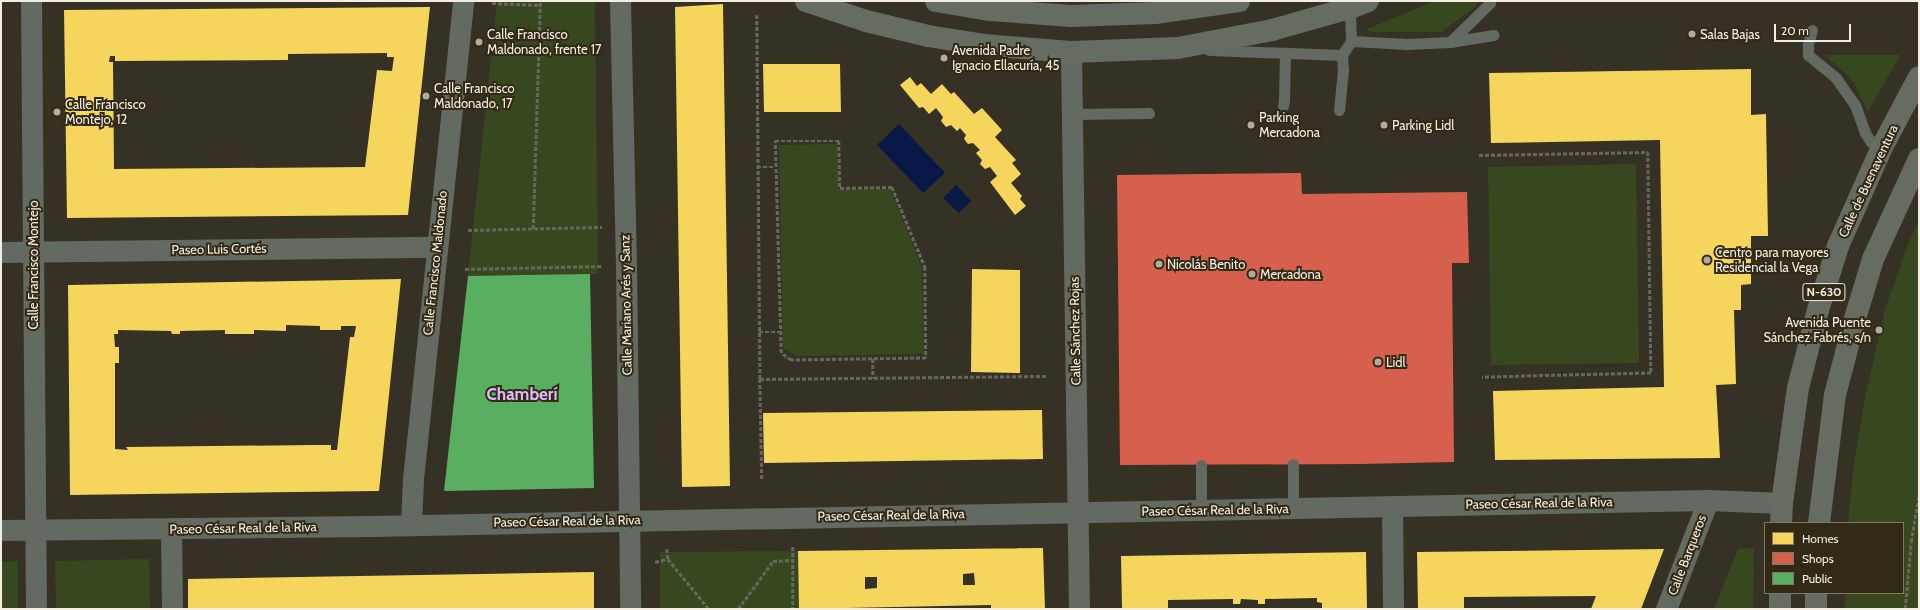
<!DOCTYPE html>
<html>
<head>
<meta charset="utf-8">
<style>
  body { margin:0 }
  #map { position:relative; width:1920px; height:610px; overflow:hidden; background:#363125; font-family:Cabin,sans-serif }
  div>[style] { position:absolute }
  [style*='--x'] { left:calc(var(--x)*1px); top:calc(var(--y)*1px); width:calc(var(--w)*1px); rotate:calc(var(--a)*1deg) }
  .green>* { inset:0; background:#37481f }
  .water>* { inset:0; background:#081847 }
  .homes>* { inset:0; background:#f6d55c }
  .shops>* { inset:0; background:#d6604d }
  .public>* { inset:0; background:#5aae61 }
  .path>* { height:2.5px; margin-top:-1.25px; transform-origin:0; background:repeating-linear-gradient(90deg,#666860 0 4px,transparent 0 6px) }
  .service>* { height:11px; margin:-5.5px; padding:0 5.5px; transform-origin:5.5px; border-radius:5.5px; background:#636a62 }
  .minor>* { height:21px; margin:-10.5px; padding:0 10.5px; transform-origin:10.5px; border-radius:10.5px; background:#636a62 }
  .secondary>* { height:22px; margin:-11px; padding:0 11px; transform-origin:11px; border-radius:11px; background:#656c62 }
  .trunk>* { height:22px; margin:-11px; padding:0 11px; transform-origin:11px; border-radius:11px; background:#676c62 }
  .dots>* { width:11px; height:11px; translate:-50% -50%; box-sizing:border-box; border:2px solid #322a15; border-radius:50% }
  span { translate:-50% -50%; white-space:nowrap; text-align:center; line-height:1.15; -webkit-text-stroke:4px #322a15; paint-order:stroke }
  .shield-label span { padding:1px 3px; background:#322a15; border:1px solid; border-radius:3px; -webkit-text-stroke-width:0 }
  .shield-label { font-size:12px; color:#f4eee2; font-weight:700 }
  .poi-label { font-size:13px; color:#f4eee2 }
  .left { translate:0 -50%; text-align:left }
  .right { translate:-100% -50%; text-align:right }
  .street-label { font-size:13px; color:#f4eee2 }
  .district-label { font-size:17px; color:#e0bafd; font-weight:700 }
  .frame { position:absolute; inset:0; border:2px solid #f4eee2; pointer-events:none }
  .legend { position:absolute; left:1764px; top:522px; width:140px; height:72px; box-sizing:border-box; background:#322a15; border:1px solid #807867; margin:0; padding:5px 7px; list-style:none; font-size:12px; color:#f4eee2 }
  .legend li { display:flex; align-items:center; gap:8px; height:20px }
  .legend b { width:20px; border:1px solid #807867 }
  .scale { position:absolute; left:1774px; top:24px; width:77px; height:18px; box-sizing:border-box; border:2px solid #f4eee2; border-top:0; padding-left:5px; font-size:12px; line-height:14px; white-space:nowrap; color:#f4eee2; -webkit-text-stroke:3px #322a15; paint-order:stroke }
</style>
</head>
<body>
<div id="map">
  <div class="green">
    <i style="clip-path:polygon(497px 1px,595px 1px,598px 274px,468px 276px)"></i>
    <i style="clip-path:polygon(1435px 1px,1478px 1px,1475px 7px,1442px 32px,1373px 32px,1365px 30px)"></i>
    <i style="clip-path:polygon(1825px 55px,1900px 55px,1868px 112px,1854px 83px,1843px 71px)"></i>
    <i style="clip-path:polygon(837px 144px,839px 190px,890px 189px,922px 268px,924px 354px,796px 356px,783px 348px,779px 145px)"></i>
    <i style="clip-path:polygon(1636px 164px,1639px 363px,1491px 365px,1488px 167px)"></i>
    <i style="clip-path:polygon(1919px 221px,1919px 609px,1844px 609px,1845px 593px,1903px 593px,1903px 523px,1848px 523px,1853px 469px,1865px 398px,1885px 309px,1909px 242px)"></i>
    <i style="clip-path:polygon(1754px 548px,1753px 609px,1714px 609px,1738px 549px)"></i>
    <i style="clip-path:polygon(798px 551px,799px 609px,660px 609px,660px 552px)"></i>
    <i style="clip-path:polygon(149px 559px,150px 609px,56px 609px,55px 561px)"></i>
    <i style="clip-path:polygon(18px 561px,18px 609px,1px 609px,1px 562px)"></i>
  </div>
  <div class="water">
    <i style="clip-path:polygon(899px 124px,945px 173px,923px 193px,877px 145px)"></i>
    <i style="clip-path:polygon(956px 185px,971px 201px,959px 213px,943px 198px)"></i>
  </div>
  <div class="homes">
    <i style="clip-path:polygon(723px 4px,730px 486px,682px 487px,675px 7px)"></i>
    <i style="clip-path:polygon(evenodd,430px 7px,408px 215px,67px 218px,64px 10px,430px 7px,387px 53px,387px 57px,394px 57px,392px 71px,377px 70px,365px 167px,114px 169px,113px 62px,109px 62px,110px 56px,115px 56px,115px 61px,288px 60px,288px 54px,387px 53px)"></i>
    <i style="clip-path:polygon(763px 64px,840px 64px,841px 112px,764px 112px)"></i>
    <i style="clip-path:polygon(1751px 69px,1751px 115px,1766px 114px,1768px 236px,1751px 236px,1751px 284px,1741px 285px,1741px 310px,1734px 310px,1736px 384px,1716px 385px,1720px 458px,1495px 460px,1493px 391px,1664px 387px,1660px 140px,1491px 143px,1489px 73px)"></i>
    <i style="clip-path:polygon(910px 77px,917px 86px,921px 83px,931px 94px,942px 84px,951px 94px,954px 92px,974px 114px,982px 108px,1002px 130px,995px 137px,1016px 160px,1012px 163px,1021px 174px,1011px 183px,1022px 196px,1020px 199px,1026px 206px,1015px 215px,990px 182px,997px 176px,990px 167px,985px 169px,980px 164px,982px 160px,976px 153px,980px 150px,973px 143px,968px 144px,964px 139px,966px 135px,960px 128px,957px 131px,951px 125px,946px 127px,941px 121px,943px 117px,936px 108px,929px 114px,923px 107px,919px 108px,900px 85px)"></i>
    <i style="clip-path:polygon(972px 269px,1020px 270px,1020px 373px,971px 372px)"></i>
    <i style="clip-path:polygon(evenodd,401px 279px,379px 491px,70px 495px,68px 285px,401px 279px,286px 325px,320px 326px,320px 330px,341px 330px,341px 326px,356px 326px,354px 337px,350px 337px,337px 450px,331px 450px,331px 445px,313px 445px,126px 447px,128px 450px,115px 449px,115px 363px,119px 363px,119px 347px,115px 347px,114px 334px,118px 334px,118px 330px,171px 331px,172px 334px,180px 334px,180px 331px,225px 330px,225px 334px,254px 334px,254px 330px,286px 331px,286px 325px)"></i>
    <i style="clip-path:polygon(1042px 410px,1043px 459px,764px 463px,763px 413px)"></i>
    <i style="clip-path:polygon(evenodd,1043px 548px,1045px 609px,991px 609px,991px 605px,799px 609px,798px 551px,1043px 548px,974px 573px,975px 585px,963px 585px,963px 574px,974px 573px,1043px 548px,865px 577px,877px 577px,877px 588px,865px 589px,865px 577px)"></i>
    <i style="clip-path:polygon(1664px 549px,1641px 609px,1591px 609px,1596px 596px,1464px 597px,1464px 609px,1418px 609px,1417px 552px)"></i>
    <i style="clip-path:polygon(1366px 552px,1367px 609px,1322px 609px,1322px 603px,1317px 602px,1317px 598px,1265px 599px,1265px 604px,1258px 604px,1258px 600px,1241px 599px,1240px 604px,1233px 604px,1233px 599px,1168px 600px,1168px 609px,1122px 609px,1121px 556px)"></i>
    <i style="clip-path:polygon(594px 572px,594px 609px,188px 609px,188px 579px)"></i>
  </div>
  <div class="shops">
    <i style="clip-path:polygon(1301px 173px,1302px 194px,1467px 192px,1469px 263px,1452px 263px,1454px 462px,1361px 464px,1120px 465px,1117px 175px)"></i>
  </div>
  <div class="public">
    <i style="clip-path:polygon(590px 274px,594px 488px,444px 491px,468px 276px)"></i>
  </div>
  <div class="path">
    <i style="--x:492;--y:3;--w:48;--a:2.4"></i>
    <i style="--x:757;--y:15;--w:364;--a:89.5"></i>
    <i style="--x:760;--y:379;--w:287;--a:-0.6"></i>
    <i style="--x:775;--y:141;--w:64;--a:0"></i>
    <i style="--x:839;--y:141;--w:47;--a:88.8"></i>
    <i style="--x:840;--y:188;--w:52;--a:-1.1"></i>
    <i style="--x:892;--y:187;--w:87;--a:67.6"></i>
    <i style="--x:925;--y:267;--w:91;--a:89.4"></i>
    <i style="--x:926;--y:358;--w:135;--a:179.2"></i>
    <i style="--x:791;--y:360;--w:12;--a:-145"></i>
    <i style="--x:781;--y:353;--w:212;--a:-91.6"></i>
    <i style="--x:1479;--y:155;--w:169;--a:-1"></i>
    <i style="--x:1648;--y:152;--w:221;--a:89.2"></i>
    <i style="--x:1651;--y:373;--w:169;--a:178.6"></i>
    <i style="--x:757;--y:167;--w:18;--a:0"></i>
    <i style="--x:533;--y:229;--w:228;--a:-88.2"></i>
    <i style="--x:468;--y:230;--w:134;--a:-1.3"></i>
    <i style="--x:465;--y:269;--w:138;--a:-1.2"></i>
    <i style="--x:759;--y:332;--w:20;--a:0"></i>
    <i style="--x:873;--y:359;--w:19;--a:90"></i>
    <i style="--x:760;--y:379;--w:102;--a:88.9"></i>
    <i style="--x:793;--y:547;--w:62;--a:90"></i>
    <i style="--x:667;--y:549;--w:10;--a:84"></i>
    <i style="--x:655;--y:562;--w:13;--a:-13"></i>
    <i style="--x:668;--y:559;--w:65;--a:50.6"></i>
    <i style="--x:738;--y:609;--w:59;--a:-53.9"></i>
    <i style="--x:773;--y:561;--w:20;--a:-3"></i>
    <i style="--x:1905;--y:609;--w:67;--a:-84.9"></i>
    <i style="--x:1911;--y:542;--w:49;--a:-80.5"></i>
  </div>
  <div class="service">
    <i style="--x:1812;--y:30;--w:15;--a:106"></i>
    <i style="--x:1808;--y:44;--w:11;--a:90"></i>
    <i style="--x:1808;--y:55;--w:36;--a:39"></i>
    <i style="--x:1836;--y:78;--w:33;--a:55"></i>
    <i style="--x:1855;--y:105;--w:30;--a:70"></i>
    <i style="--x:1865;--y:133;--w:11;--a:56"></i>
    <i style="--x:1871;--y:142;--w:12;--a:24"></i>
    <i style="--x:1351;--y:41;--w:56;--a:3.1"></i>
    <i style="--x:1407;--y:44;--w:43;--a:-2.7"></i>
    <i style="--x:1450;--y:42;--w:44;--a:-9.2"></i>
    <i style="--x:1450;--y:42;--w:56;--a:-44.3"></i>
    <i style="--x:1209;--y:50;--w:133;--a:2.2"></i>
    <i style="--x:1283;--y:106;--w:6;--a:-81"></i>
    <i style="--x:1284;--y:100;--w:46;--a:-88.8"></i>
    <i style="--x:1339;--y:110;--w:40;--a:-84.3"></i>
    <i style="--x:1343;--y:70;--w:15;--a:-94"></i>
    <i style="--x:1342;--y:55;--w:17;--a:-57"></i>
    <i style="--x:1351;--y:41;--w:33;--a:-92"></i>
    <i style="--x:1072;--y:114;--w:77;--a:-0.7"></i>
    <i style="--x:1293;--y:464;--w:45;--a:90"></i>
    <i style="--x:1201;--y:465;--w:45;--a:90"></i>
  </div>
  <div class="minor">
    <i style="--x:31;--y:1;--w:608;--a:89.53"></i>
    <i style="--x:620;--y:1;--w:264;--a:88.7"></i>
    <i style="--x:626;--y:265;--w:344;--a:89.3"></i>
    <i style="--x:1071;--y:52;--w:557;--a:89.18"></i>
    <i style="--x:1;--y:252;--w:436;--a:-0.7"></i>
    <i style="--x:1392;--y:506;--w:103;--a:89.4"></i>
    <i style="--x:411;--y:525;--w:46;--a:-87.5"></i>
    <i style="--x:413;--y:479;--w:481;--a:-84"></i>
    <i style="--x:171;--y:529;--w:80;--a:89.3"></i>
    <i style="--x:1;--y:530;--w:372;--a:-0.6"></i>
    <i style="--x:373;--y:526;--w:1335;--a:-1.12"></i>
    <i style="--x:1708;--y:500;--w:74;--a:2.3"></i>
    <i style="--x:1666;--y:609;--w:117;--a:-68.9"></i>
  </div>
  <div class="secondary">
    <i style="--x:806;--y:1;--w:63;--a:18.4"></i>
    <i style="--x:866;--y:21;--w:64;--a:13.6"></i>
    <i style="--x:928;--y:36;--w:58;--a:9"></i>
    <i style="--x:985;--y:45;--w:86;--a:4.7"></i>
    <i style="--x:1071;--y:52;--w:107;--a:-2.1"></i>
    <i style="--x:1178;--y:48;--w:96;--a:-10.8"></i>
    <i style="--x:1272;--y:30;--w:81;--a:-15.8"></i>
    <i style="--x:1350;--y:8;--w:19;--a:-21"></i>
    <i style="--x:936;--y:1;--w:55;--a:9.5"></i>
    <i style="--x:990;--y:10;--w:81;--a:4.2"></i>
    <i style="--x:1071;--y:16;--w:84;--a:-2"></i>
    <i style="--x:1155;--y:13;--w:85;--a:-8.1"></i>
  </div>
  <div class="trunk">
    <i style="--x:1781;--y:523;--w:20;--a:-87"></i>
    <i style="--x:1782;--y:503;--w:116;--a:-82.1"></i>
    <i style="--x:1798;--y:388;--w:81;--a:-75.6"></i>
    <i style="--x:1818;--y:310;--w:67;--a:-72.6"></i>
    <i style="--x:1838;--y:246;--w:108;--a:-66"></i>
    <i style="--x:1882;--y:147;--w:79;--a:-62.1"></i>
    <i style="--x:1819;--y:523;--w:129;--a:-82.9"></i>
    <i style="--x:1835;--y:395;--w:75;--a:-75.4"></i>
    <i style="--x:1854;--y:322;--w:66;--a:-73.2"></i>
    <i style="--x:1873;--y:259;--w:110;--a:-65.3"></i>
    <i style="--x:1780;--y:609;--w:16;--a:-90"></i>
    <i style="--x:1816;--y:609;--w:16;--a:-90"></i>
  </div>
  <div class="dots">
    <i style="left:1692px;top:34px;background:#b2aca0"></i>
    <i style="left:479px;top:42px;background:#b2aca0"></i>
    <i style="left:944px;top:58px;background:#b2aca0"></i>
    <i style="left:426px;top:96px;background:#b2aca0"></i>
    <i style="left:57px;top:112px;background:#b2aca0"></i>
    <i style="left:1251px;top:125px;background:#b2aca0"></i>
    <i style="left:1384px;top:125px;background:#b2aca0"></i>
    <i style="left:1707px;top:260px;background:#b2aca0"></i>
    <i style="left:1159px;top:264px;background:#b2aca0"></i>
    <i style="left:1252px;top:274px;background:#b2aca0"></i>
    <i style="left:1879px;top:330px;background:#b2aca0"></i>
    <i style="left:1378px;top:362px;background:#b2aca0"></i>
  </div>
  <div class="shield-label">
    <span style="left:1824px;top:292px">N-630</span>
  </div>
  <div class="poi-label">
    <span class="left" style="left:1700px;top:34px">Salas Bajas</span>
    <span class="left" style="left:487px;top:42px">Calle Francisco<br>Maldonado, frente 17</span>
    <span class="left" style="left:952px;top:58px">Avenida Padre<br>Ignacio Ellacuría, 45</span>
    <span class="left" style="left:434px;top:96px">Calle Francisco<br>Maldonado, 17</span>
    <span class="left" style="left:65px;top:112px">Calle Francisco<br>Montejo, 12</span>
    <span class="left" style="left:1259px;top:125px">Parking<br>Mercadona</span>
    <span class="left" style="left:1392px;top:125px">Parking Lidl</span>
    <span class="left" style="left:1715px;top:260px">Centro para mayores<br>Residencial la Vega</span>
    <span class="left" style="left:1167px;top:264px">Nicolás Benito</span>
    <span class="left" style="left:1260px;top:274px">Mercadona</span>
    <span class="right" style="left:1871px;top:330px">Avenida Puente<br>Sánchez Fabrés, s/n</span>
    <span class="left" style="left:1386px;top:362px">Lidl</span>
  </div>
  <div class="street-label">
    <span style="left:1868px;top:181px;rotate:-65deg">Calle de Buenaventura</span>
    <span style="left:219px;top:249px;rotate:-1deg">Paseo Luis Cortés</span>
    <span style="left:435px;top:263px;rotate:-84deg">Calle Francisco Maldonado</span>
    <span style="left:33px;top:265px;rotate:-90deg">Calle Francisco Montejo</span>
    <span style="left:626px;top:305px;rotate:-91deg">Calle Mariano Arés y Sanz</span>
    <span style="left:1075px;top:331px;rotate:-91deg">Calle Sánchez Rojas</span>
    <span style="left:1539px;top:503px;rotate:-1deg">Paseo César Real de la Riva</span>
    <span style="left:1215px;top:510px;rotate:-1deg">Paseo César Real de la Riva</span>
    <span style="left:891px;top:515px;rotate:-1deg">Paseo César Real de la Riva</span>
    <span style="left:567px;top:521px;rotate:-1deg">Paseo César Real de la Riva</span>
    <span style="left:243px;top:528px;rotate:-1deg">Paseo César Real de la Riva</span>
    <span style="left:1687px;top:555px;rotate:-69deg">Calle Barqueros</span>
  </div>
  <div class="district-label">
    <span style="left:522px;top:395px">Chamberí</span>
  </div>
  <div class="frame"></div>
  <ul class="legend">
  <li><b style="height:11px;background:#f6d55c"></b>Homes</li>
  <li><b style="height:11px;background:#d6604d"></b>Shops</li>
  <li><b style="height:11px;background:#5aae61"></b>Public</li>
  </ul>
  <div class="scale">20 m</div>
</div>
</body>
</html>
